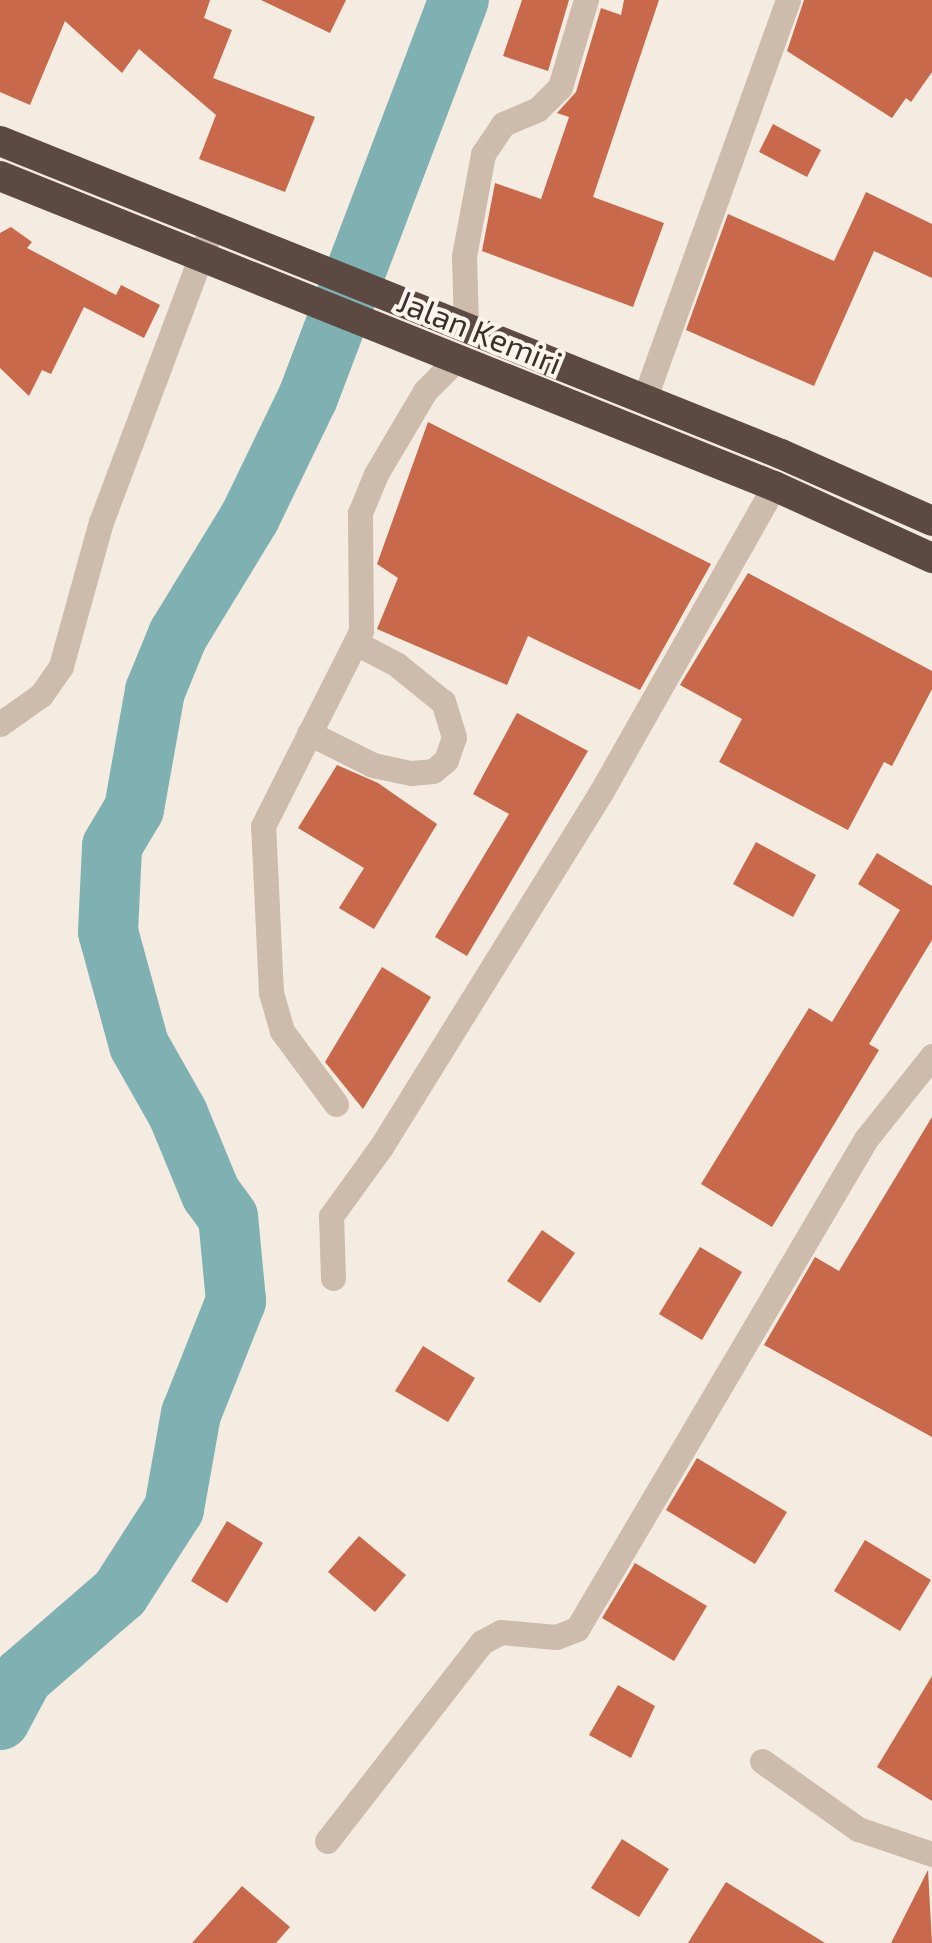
<!DOCTYPE html>
<html>
<head>
<meta charset="utf-8">
<style>
  body { margin:0 }
  #map { position:relative; width:932px; height:1943px; overflow:hidden; background:#f4ebe1; font-family:"Exo 2",sans-serif }
  div>[style] { position:absolute }
  [style*='--x'] { left:calc(var(--x)*1px); top:calc(var(--y)*1px); width:calc(var(--w)*1px); rotate:calc(var(--a)*1deg) }
  .river>* { height:60px; margin:-30px; padding:0 30px; transform-origin:30px; border-radius:30px; background:#7fb0b2 }
  .building>* { inset:0; background:#c8694b }
  .minor>* { height:25px; margin:-12.5px; padding:0 12.5px; transform-origin:12.5px; border-radius:12.5px; background:#cdbbac }
  .highway>* { height:30px; margin:-15px; padding:0 15px; transform-origin:15px; border-radius:15px; background:#5c4a42 }
  span { translate:-50% -50%; white-space:nowrap; text-align:center; line-height:1.15; -webkit-text-stroke:8px #fbf5ee; paint-order:stroke }
  .street-label { font-size:32px; color:#3b302b }
</style>
</head>
<body>
<div id="map">
  <div class="river">
    <i style="--x:0;--y:1720;--w:49;--a:-61.9"></i>
    <i style="--x:23;--y:1677;--w:128;--a:-40.9"></i>
    <i style="--x:120;--y:1593;--w:100;--a:-57.3"></i>
    <i style="--x:174;--y:1509;--w:97;--a:-79.9"></i>
    <i style="--x:191;--y:1414;--w:122;--a:-68.3"></i>
    <i style="--x:236;--y:1301;--w:84;--a:-95.4"></i>
    <i style="--x:228;--y:1217;--w:29;--a:-126"></i>
    <i style="--x:211;--y:1194;--w:87;--a:-112.4"></i>
    <i style="--x:178;--y:1114;--w:79;--a:-119.5"></i>
    <i style="--x:139;--y:1045;--w:117;--a:-105.3"></i>
    <i style="--x:108;--y:932;--w:86;--a:-87.3"></i>
    <i style="--x:112;--y:846;--w:43;--a:-59.3"></i>
    <i style="--x:134;--y:809;--w:120;--a:-79.9"></i>
    <i style="--x:155;--y:691;--w:61;--a:-67.7"></i>
    <i style="--x:178;--y:635;--w:138;--a:-58.6"></i>
    <i style="--x:250;--y:517;--w:133;--a:-64.2"></i>
    <i style="--x:308;--y:397;--w:425;--a:-69.2"></i>
  </div>
  <div class="building">
    <i style="clip-path:polygon(0 0,210px 0,204px 18px,232px 30px,213px 78px,315px 117px,285px 192px,199px 159px,216px 115px,139px 49px,122px 73px,65px 21px,30px 105px,0 92px)"></i>
    <i style="clip-path:polygon(261px 0,346px 0,330px 33px)"></i>
    <i style="clip-path:polygon(522px 0,569px 0,548px 71px,503px 56px)"></i>
    <i style="clip-path:polygon(624px 0,659px 0,593px 197px,664px 223px,633px 307px,482px 251px,495px 183px,541px 199px,569px 117px,557px 113px,576px 92px,601px 8px,621px 15px)"></i>
    <i style="clip-path:polygon(804px 0,932px 0,932px 72px,911px 102px,906px 98px,892px 118px,787px 51px)"></i>
    <i style="clip-path:polygon(773px 124px,821px 150px,807px 177px,759px 152px)"></i>
    <i style="clip-path:polygon(866px 192px,932px 224px,932px 278px,874px 251px,814px 386px,686px 330px,728px 214px,834px 261px)"></i>
    <i style="clip-path:polygon(11px 227px,32px 242px,27px 248px,116px 295px,121px 285px,160px 305px,144px 338px,84px 307px,51px 374px,42px 370px,29px 396px,0 368px,0 233px)"></i>
    <i style="clip-path:polygon(428px 422px,711px 564px,640px 690px,528px 636px,507px 685px,377px 629px,398px 578px,377px 564px)"></i>
    <i style="clip-path:polygon(748px 573px,932px 671px,932px 689px,892px 766px,884px 762px,848px 830px,719px 762px,742px 719px,680px 685px)"></i>
    <i style="clip-path:polygon(517px 713px,588px 751px,467px 956px,435px 937px,509px 814px,473px 794px)"></i>
    <i style="clip-path:polygon(337px 765px,378px 783px,437px 824px,374px 929px,339px 908px,364px 868px,298px 828px)"></i>
    <i style="clip-path:polygon(756px 842px,816px 875px,793px 917px,733px 884px)"></i>
    <i style="clip-path:polygon(877px 853px,932px 886px,932px 940px,869px 1044px,879px 1050px,772px 1227px,701px 1184px,809px 1008px,832px 1022px,900px 910px,858px 884px)"></i>
    <i style="clip-path:polygon(382px 967px,431px 997px,363px 1109px,325px 1062px)"></i>
    <i style="clip-path:polygon(932px 1117px,932px 1437px,764px 1345px,815px 1257px,839px 1271px)"></i>
    <i style="clip-path:polygon(542px 1230px,575px 1253px,540px 1303px,507px 1281px)"></i>
    <i style="clip-path:polygon(700px 1247px,742px 1272px,702px 1340px,659px 1314px)"></i>
    <i style="clip-path:polygon(423px 1346px,475px 1378px,448px 1422px,395px 1391px)"></i>
    <i style="clip-path:polygon(697px 1458px,787px 1512px,755px 1564px,666px 1510px)"></i>
    <i style="clip-path:polygon(227px 1521px,263px 1543px,227px 1603px,191px 1581px)"></i>
    <i style="clip-path:polygon(359px 1536px,406px 1575px,375px 1612px,328px 1572px)"></i>
    <i style="clip-path:polygon(865px 1540px,931px 1580px,900px 1631px,834px 1591px)"></i>
    <i style="clip-path:polygon(635px 1563px,707px 1606px,674px 1661px,602px 1618px)"></i>
    <i style="clip-path:polygon(932px 1676px,932px 1801px,877px 1767px)"></i>
    <i style="clip-path:polygon(618px 1685px,655px 1706px,631px 1758px,589px 1735px)"></i>
    <i style="clip-path:polygon(622px 1839px,669px 1869px,639px 1917px,591px 1888px)"></i>
    <i style="clip-path:polygon(928px 1870px,932px 1943px,891px 1943px)"></i>
    <i style="clip-path:polygon(726px 1882px,825px 1943px,688px 1943px)"></i>
    <i style="clip-path:polygon(242px 1886px,290px 1927px,276px 1943px,192px 1943px)"></i>
  </div>
  <div class="minor">
    <i style="--x:466;--y:327;--w:71;--a:-91.6"></i>
    <i style="--x:464;--y:256;--w:104;--a:-79.4"></i>
    <i style="--x:483;--y:154;--w:36;--a:-56"></i>
    <i style="--x:503;--y:124;--w:38;--a:-23"></i>
    <i style="--x:538;--y:109;--w:31;--a:-45"></i>
    <i style="--x:560;--y:87;--w:91;--a:-73.4"></i>
    <i style="--x:644;--y:400;--w:425;--a:-70.2"></i>
    <i style="--x:0;--y:724;--w:50;--a:-35.3"></i>
    <i style="--x:41;--y:695;--w:35;--a:-55"></i>
    <i style="--x:61;--y:666;--w:149;--a:-74.5"></i>
    <i style="--x:101;--y:522;--w:315;--a:-69.4"></i>
    <i style="--x:309;--y:733;--w:72;--a:26.6"></i>
    <i style="--x:373;--y:765;--w:39;--a:12"></i>
    <i style="--x:411;--y:773;--w:22;--a:-5"></i>
    <i style="--x:433;--y:771;--w:17;--a:-40"></i>
    <i style="--x:446;--y:760;--w:24;--a:-71"></i>
    <i style="--x:454;--y:737;--w:37;--a:-107"></i>
    <i style="--x:443;--y:702;--w:60;--a:-141"></i>
    <i style="--x:396;--y:664;--w:45;--a:-152.3"></i>
    <i style="--x:336;--y:1104;--w:91;--a:-126.5"></i>
    <i style="--x:282;--y:1031;--w:40;--a:-106"></i>
    <i style="--x:271;--y:993;--w:167;--a:-92.7"></i>
    <i style="--x:263;--y:826;--w:218;--a:-63.3"></i>
    <i style="--x:361;--y:631;--w:118;--a:-90.5"></i>
    <i style="--x:360;--y:513;--w:42;--a:-67.7"></i>
    <i style="--x:376;--y:474;--w:96;--a:-59.4"></i>
    <i style="--x:425;--y:391;--w:45;--a:-45"></i>
    <i style="--x:333;--y:1278;--w:62;--a:-91.8"></i>
    <i style="--x:331;--y:1216;--w:85;--a:-54.1"></i>
    <i style="--x:381;--y:1147;--w:415;--a:-58.2"></i>
    <i style="--x:600;--y:794;--w:354;--a:-60.5"></i>
    <i style="--x:762;--y:1761;--w:118;--a:35.3"></i>
    <i style="--x:858;--y:1829;--w:78;--a:18.7"></i>
    <i style="--x:327;--y:1841;--w:252;--a:-52.1"></i>
    <i style="--x:482;--y:1642;--w:21;--a:-28"></i>
    <i style="--x:501;--y:1632;--w:55;--a:5.2"></i>
    <i style="--x:556;--y:1637;--w:22;--a:-21"></i>
    <i style="--x:577;--y:1629;--w:569;--a:-59.47"></i>
    <i style="--x:866;--y:1139;--w:106;--a:-51.5"></i>
  </div>
  <div class="highway">
    <i style="--x:0;--y:141;--w:841;--a:21.84"></i>
    <i style="--x:781;--y:454;--w:165;--a:23.9"></i>
    <i style="--x:0;--y:176;--w:834;--a:21.83"></i>
    <i style="--x:774;--y:486;--w:174;--a:24.5"></i>
  </div>
  <div class="street-label">
    <span style="left:480px;top:331px;rotate:22deg">Jalan Kemiri</span>
  </div>
</div>
</body>
</html>
